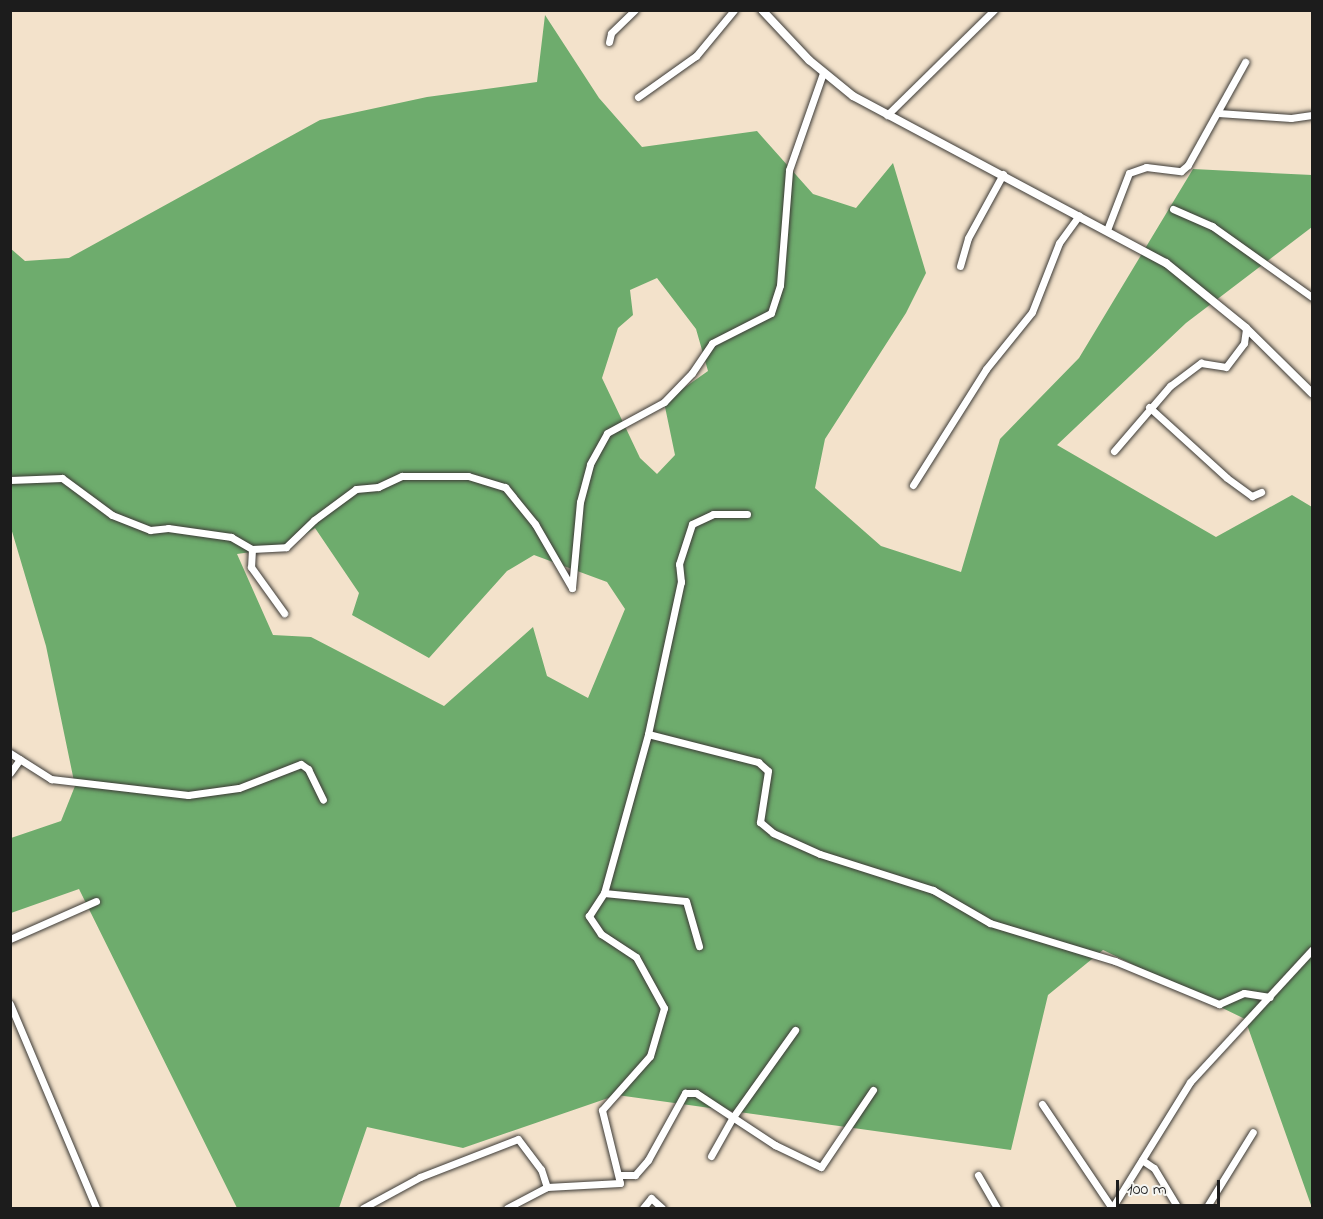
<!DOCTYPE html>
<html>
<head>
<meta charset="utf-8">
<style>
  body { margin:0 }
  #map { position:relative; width:1323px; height:1219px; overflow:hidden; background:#f3e2cb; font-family:"Indie Flower",sans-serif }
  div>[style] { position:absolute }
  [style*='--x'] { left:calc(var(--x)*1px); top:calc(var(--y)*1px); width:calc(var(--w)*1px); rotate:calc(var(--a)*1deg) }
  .forest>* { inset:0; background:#6eac6d }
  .roads { filter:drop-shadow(0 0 2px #3c3a36) drop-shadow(0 0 2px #3c3a36) }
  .minor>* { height:7px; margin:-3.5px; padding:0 3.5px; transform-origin:3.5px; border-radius:3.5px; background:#fff }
  .tertiary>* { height:8px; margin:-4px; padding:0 4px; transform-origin:4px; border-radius:4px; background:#fff }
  span { translate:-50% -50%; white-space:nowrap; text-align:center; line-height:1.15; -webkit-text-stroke:4.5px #f6f6f2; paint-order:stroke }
  .frame { position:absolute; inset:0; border:12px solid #1c1c1c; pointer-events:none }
  .scale { position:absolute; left:1116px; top:1180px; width:104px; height:27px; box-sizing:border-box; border:3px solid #1c1c1c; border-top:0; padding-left:8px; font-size:18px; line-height:21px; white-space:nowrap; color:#1c1c1c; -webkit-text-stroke:4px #f6f6f2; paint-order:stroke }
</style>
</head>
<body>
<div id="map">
  <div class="forest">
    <i style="clip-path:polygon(evenodd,545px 15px,599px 98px,642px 147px,757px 131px,813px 194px,856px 208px,893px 163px,926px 273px,906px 313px,825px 439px,815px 488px,881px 546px,961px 572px,1000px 439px,1079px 358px,1193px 169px,1312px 175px,1312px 227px,1186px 323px,1057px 445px,1216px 537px,1292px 495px,1312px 507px,1312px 1208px,1245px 1019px,1103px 950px,1048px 995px,1011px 1150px,617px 1095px,463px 1148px,367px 1127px,339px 1208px,237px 1208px,79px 889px,11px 913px,11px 838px,61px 821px,75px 786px,46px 646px,11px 528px,10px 248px,25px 261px,69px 258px,320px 120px,427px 97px,537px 82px,545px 15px,657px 278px,696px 329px,708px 371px,664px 402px,675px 455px,657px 474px,640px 458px,602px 378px,618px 328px,633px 315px,630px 290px,657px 278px,545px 15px,315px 528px,359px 593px,352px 615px,429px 658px,507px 571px,534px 555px,607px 582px,625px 609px,588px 698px,547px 676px,533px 627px,444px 706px,311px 637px,273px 635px,237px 554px,286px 547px,315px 528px)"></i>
  </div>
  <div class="roads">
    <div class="minor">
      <i style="--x:609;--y:42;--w:9;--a:-77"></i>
      <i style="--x:611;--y:33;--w:33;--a:-44"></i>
      <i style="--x:638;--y:97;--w:71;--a:-35.3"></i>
      <i style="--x:696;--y:56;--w:60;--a:-50.4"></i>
      <i style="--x:1218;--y:113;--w:73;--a:3.9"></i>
      <i style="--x:1291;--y:118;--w:21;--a:-8"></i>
      <i style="--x:887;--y:115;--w:150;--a:-44.5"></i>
      <i style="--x:1173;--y:209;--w:43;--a:23.6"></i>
      <i style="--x:1212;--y:226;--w:123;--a:35.4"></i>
      <i style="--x:1107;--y:230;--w:61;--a:-68.9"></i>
      <i style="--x:1129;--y:173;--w:18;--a:-19"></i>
      <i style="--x:1146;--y:167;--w:35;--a:7"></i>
      <i style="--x:1181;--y:171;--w:9;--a:-41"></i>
      <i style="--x:1188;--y:165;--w:118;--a:-61"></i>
      <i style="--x:960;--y:266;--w:29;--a:-74"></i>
      <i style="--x:968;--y:238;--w:73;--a:-61.3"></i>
      <i style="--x:1149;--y:407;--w:105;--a:42.3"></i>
      <i style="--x:1227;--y:478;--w:31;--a:36"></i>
      <i style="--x:1252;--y:496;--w:10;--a:-24"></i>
      <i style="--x:1114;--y:451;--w:86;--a:-49.3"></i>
      <i style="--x:1170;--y:386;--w:39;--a:-37"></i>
      <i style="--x:1201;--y:363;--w:25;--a:9"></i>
      <i style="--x:1226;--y:367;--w:30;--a:-53"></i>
      <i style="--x:1244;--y:343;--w:15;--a:-82"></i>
      <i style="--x:10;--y:480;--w:52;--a:-2.2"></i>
      <i style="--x:62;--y:478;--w:62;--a:36.5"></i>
      <i style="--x:112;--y:515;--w:41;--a:21.5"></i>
      <i style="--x:150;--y:530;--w:18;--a:-6"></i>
      <i style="--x:168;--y:528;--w:64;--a:8.1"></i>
      <i style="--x:231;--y:537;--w:24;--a:30"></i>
      <i style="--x:252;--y:549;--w:34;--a:-3"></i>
      <i style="--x:286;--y:547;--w:39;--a:-44"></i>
      <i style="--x:314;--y:520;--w:52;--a:-36.4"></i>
      <i style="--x:356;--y:489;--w:22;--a:-5"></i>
      <i style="--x:378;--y:487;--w:26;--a:-25"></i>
      <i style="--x:402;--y:476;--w:66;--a:0"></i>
      <i style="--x:468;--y:476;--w:39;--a:17"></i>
      <i style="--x:505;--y:487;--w:48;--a:51"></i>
      <i style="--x:535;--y:524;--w:74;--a:60"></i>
      <i style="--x:572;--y:588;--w:86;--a:-84.7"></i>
      <i style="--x:580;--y:502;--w:39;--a:-75"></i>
      <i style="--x:590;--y:464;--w:35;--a:-61"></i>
      <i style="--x:607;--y:433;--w:65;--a:-28.5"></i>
      <i style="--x:664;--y:402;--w:40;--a:-46"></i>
      <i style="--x:692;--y:373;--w:36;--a:-56"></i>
      <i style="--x:712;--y:343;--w:66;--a:-27"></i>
      <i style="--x:771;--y:313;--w:29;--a:-72"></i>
      <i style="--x:780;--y:285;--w:115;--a:-85.5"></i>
      <i style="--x:789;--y:170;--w:103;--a:-70.7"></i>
      <i style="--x:913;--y:485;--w:137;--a:-57.8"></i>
      <i style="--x:986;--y:369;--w:73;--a:-51.1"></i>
      <i style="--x:1032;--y:312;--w:74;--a:-68.6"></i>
      <i style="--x:1059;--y:243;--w:34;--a:-54"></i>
      <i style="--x:252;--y:549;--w:18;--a:93"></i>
      <i style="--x:251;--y:567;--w:57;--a:54.3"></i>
      <i style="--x:648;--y:734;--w:114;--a:14.3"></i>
      <i style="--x:758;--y:762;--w:13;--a:42"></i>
      <i style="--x:768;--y:771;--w:52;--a:98.9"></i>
      <i style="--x:760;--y:822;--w:17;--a:40"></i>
      <i style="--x:773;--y:833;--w:51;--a:24.1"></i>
      <i style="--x:820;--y:854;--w:119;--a:17.7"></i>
      <i style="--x:933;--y:890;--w:66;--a:30.1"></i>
      <i style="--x:990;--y:923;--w:131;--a:16.9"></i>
      <i style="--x:1115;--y:961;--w:113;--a:22.5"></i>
      <i style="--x:1219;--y:1004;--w:27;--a:-24"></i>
      <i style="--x:1244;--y:993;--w:26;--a:9"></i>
      <i style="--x:10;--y:753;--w:49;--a:32.4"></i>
      <i style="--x:51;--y:779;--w:138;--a:6.7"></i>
      <i style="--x:188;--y:795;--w:51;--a:-7.8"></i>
      <i style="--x:239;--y:788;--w:66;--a:-21.2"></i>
      <i style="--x:301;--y:764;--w:9;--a:36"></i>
      <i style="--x:308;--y:769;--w:34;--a:64"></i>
      <i style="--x:10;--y:773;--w:17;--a:-54"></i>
      <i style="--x:604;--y:893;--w:82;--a:5.6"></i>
      <i style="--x:686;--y:901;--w:47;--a:73.9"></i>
      <i style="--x:10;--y:939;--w:94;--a:-23.8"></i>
      <i style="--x:10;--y:1004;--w:221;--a:67.1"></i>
      <i style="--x:1042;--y:1104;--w:125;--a:56.1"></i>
      <i style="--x:711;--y:1156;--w:45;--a:-60.6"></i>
      <i style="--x:733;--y:1117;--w:107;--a:-54.5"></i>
      <i style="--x:1142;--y:1160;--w:14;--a:34"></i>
      <i style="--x:1154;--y:1168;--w:47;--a:59"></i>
      <i style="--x:620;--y:1175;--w:15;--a:0"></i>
      <i style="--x:635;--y:1175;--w:20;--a:-49"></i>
      <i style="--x:648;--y:1160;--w:77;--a:-61.1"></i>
      <i style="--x:685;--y:1093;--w:11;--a:0"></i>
      <i style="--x:696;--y:1093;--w:95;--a:33.4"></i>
      <i style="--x:775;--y:1145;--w:51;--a:25.6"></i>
      <i style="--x:821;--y:1167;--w:93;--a:-56"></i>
      <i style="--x:978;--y:1175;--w:38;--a:60"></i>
      <i style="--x:363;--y:1208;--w:65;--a:-28.5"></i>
      <i style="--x:420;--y:1177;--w:105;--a:-21.2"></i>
      <i style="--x:518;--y:1139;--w:38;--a:53"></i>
      <i style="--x:541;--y:1169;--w:19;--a:72"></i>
      <i style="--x:507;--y:1208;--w:45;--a:-27.7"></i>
      <i style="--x:547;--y:1187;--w:73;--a:-3.1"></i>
      <i style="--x:620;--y:1183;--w:75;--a:-103.9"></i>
      <i style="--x:602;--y:1110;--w:72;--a:-48.4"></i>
      <i style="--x:650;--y:1056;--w:50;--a:-73.7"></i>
      <i style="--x:664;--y:1008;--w:58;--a:-118.8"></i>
      <i style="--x:636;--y:957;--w:42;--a:-146.7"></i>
      <i style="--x:601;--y:934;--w:22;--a:-124"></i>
      <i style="--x:589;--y:916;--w:27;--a:-57"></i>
      <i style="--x:604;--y:893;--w:165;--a:-74.5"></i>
      <i style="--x:648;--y:734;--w:156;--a:-77.8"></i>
      <i style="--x:681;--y:582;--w:18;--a:-96"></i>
      <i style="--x:679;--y:564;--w:42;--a:-72"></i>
      <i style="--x:692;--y:524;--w:23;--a:-25"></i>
      <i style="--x:713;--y:514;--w:34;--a:0"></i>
      <i style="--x:643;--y:1208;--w:13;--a:-51"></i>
      <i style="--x:651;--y:1198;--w:15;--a:42"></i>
      <i style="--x:1112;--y:1208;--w:148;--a:-58.2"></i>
      <i style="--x:1190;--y:1082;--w:180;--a:-47.3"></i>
      <i style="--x:1206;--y:1208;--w:89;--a:-58.3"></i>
    </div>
    <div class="tertiary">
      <i style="--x:762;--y:10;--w:69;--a:46.8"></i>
      <i style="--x:809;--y:60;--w:57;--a:39.3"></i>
      <i style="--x:853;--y:96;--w:355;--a:28.1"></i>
      <i style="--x:1166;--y:263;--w:103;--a:39.1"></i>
      <i style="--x:1246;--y:328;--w:93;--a:44.6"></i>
    </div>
  </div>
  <div class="frame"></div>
  <div class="scale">100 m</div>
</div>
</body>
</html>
